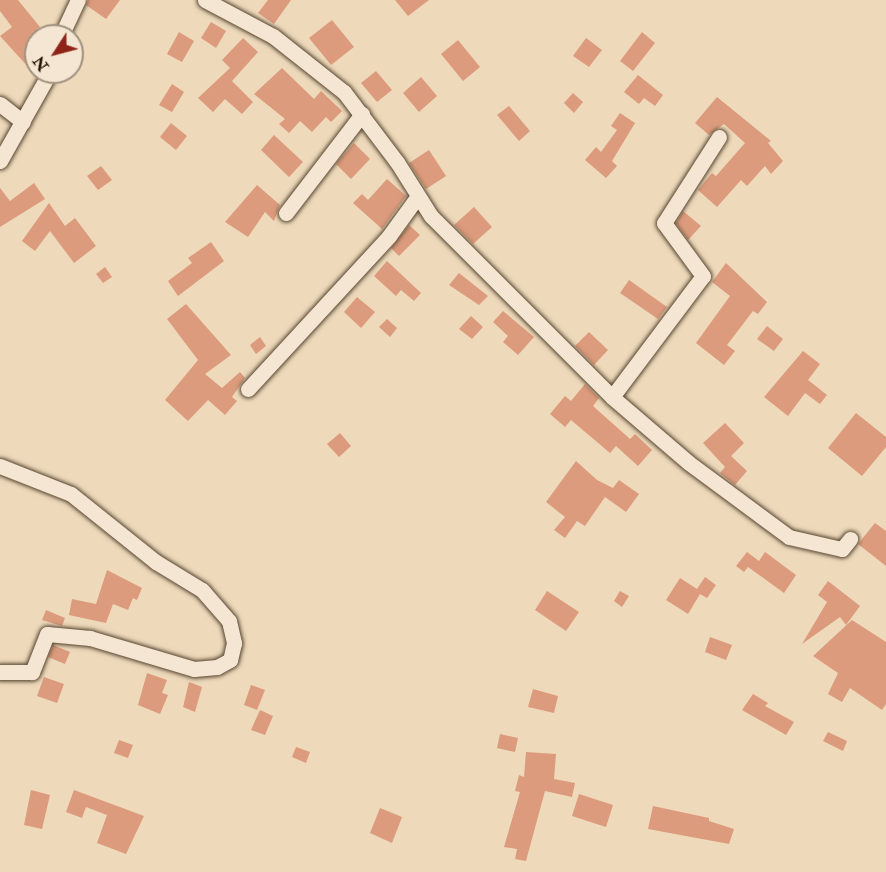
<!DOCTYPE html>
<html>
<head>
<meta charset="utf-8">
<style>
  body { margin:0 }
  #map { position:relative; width:886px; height:872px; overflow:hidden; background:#eed9bb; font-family:"IM FELL Double Pica",serif }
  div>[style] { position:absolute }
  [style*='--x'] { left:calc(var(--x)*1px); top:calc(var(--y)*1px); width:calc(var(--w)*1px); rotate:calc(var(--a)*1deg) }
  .building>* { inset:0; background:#dc9b7c }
  .roads { filter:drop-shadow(0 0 2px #56452f) drop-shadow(0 0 2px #56452f) }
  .street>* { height:15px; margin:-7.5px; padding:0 7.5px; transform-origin:7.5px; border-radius:7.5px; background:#f4e6d3 }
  span { translate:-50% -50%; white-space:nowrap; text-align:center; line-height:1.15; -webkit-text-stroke:5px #f4e6d3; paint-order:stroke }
  .north { position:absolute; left:24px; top:24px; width:60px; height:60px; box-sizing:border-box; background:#f4e6d3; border:2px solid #a1927f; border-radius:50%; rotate:234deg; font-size:16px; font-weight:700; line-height:24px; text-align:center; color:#241400 }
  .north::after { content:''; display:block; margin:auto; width:21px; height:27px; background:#8f2418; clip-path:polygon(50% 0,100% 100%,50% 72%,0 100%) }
</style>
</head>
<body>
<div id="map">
  <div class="building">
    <i style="clip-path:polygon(0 0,18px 0,40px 27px,36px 30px,36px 64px,30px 69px,0 36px,12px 27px,0 11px)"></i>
    <i style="clip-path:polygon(88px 0,120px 0,106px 19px,86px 5px)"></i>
    <i style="clip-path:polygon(268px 0,291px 0,274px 24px,258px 13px)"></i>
    <i style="clip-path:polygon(395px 0,429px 0,408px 16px)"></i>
    <i style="clip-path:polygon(332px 20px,354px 47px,331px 65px,309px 38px)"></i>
    <i style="clip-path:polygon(211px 22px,226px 31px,216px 48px,201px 38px)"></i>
    <i style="clip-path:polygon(179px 32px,194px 41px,182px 62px,167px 54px)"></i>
    <i style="clip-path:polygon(642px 32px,655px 43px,633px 71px,620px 61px)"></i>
    <i style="clip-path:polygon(243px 38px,258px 52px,232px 81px,253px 102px,242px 114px,225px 99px,213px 112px,198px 98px,230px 68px,222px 60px)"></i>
    <i style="clip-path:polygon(586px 38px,602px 50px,589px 67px,573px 56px)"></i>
    <i style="clip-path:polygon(458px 40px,480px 67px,463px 81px,441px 54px)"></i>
    <i style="clip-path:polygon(282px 68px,314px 99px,321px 91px,342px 111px,331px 122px,326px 117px,312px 132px,300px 121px,289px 133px,279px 124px,285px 119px,254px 94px)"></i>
    <i style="clip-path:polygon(376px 71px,392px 90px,377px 102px,361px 83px)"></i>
    <i style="clip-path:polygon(638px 75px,663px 95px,655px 106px,644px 98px,639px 104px,624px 92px)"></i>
    <i style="clip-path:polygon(421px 77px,437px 96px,419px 112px,403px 93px)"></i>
    <i style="clip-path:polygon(172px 84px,184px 92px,172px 112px,159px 105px)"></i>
    <i style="clip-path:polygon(573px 93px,583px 102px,574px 113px,564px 103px)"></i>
    <i style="clip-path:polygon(717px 97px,771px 141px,768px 143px,783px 161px,771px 174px,765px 166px,747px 186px,741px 180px,717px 207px,698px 190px,712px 173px,716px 176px,745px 143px,724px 124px,709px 135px,695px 123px)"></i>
    <i style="clip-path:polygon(509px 106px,530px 131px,519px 141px,497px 115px)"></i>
    <i style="clip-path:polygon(620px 113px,635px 123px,612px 161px,617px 166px,606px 178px,585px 160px,596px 147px,601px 152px,617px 130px,611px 126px)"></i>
    <i style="clip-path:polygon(171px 123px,187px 136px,176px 150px,160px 137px)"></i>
    <i style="clip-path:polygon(274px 135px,303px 162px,289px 177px,261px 150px)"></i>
    <i style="clip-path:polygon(354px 143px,370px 159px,351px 179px,336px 164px)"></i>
    <i style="clip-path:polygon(429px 150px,446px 176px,426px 189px,409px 163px)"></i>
    <i style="clip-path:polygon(101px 166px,112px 180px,98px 190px,87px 176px)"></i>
    <i style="clip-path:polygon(387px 179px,406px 196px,382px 229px,353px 203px,362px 194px,368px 200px)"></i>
    <i style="clip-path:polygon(34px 183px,45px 199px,0 227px,0 188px,10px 201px)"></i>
    <i style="clip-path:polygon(257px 185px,280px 205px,274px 221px,265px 212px,248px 237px,225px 222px)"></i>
    <i style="clip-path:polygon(49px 203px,65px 226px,75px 218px,96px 246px,74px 263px,50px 231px,35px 251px,22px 241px)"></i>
    <i style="clip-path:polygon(474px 207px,492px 227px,473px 244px,454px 225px)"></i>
    <i style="clip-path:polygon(683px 211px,701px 226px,688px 240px,676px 223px)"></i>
    <i style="clip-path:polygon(409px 225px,420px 235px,399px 256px,391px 248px)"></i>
    <i style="clip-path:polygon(211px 242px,224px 261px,178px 296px,168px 281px,192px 263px,188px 258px)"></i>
    <i style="clip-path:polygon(387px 261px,421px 293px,414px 301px,401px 290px,396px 296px,374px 276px)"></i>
    <i style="clip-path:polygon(726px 263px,767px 302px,758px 314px,753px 311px,727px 345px,735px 351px,724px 365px,696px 343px,730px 296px,712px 282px)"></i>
    <i style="clip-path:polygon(105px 267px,112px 277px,103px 283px,96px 274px)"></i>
    <i style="clip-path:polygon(459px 273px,488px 296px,479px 305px,449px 285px)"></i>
    <i style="clip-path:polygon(629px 280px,667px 307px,658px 319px,620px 293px)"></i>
    <i style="clip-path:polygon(357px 297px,375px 312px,361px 328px,344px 312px)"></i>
    <i style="clip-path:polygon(186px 304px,231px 355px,205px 374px,222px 388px,240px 372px,245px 378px,232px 397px,237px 401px,225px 415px,208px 400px,188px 421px,165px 400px,198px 360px,167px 319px)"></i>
    <i style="clip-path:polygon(503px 311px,534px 337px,518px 355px,503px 342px,508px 336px,493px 322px)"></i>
    <i style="clip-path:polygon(471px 316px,483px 327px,472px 339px,459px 329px)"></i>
    <i style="clip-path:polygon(387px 319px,397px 328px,390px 337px,379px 327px)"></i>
    <i style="clip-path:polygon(767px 326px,783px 339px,774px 351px,757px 339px)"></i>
    <i style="clip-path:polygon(589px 332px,608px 350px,594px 365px,575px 346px)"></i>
    <i style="clip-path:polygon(260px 337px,266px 346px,256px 354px,250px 345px)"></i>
    <i style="clip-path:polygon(803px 351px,820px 364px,808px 380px,827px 395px,820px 404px,805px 393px,788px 416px,764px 397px)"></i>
    <i style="clip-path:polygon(585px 384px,599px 398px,593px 406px,630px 439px,635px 434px,652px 450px,638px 466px,616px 446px,610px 453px,571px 420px,565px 427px,550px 414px,565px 396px,571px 401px)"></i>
    <i style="clip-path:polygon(856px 413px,886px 437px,886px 447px,862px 476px,828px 448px)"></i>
    <i style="clip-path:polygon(725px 423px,744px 443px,731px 456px,747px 471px,735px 485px,720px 473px,725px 467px,703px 443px)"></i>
    <i style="clip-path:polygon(340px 433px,351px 446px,339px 457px,327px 444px)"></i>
    <i style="clip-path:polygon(576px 461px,597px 480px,613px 488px,619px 480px,639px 494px,626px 512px,605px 497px,585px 526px,577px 521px,565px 538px,554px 530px,565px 517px,546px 502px)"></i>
    <i style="clip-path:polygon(875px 523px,886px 531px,886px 566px,858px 544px)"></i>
    <i style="clip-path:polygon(747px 552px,759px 561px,765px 552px,796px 575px,784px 593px,748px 567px,744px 572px,736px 566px)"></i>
    <i style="clip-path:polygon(107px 570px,142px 588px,137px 600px,133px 598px,128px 610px,113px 604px,106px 623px,69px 615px,72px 599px,96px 604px)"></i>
    <i style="clip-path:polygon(705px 577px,716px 585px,707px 598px,700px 594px,688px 614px,666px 600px,680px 578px,697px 589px)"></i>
    <i style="clip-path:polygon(828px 581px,860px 606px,846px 625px,840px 617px,802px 644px,827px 602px,818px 595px)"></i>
    <i style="clip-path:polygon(547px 591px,579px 612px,566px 631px,535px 610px)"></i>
    <i style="clip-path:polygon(620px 591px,629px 596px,622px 607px,614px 601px)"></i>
    <i style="clip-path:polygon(46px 610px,65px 618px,62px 626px,42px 620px)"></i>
    <i style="clip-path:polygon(852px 620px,886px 642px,886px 704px,882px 710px,850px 688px,842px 702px,828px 694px,838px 673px,813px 656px)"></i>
    <i style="clip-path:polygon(710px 637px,732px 645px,726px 660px,705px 652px)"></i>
    <i style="clip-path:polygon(53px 645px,70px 652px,65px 664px,48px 657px)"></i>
    <i style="clip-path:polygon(147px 673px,167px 680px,162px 693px,168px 695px,160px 714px,138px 705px)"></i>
    <i style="clip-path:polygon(44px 677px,64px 684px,57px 703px,37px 696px)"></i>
    <i style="clip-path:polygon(189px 682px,202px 687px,195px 712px,183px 707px)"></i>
    <i style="clip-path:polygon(251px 685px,265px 690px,257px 710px,244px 705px)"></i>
    <i style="clip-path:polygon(533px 689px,558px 696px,554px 713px,528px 707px)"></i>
    <i style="clip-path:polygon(753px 694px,768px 703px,765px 706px,794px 722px,786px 735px,742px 710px)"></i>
    <i style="clip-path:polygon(260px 710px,273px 716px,265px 735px,251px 730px)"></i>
    <i style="clip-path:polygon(828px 732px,847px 741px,843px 751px,823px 741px)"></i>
    <i style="clip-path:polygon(500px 734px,518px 738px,515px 752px,497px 748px)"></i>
    <i style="clip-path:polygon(119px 740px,133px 745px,128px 758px,114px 753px)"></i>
    <i style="clip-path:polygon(296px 747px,310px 752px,306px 763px,292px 757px)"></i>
    <i style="clip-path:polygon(526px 752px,556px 754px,554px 779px,575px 783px,572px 797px,545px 791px,526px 861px,515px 859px,517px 849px,504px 847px,520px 792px,515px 791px,519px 775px,524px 777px)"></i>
    <i style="clip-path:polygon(31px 790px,50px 795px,42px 829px,24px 825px)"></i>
    <i style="clip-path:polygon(74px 790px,144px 816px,126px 854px,97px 843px,107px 815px,86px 807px,82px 818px,66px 812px)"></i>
    <i style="clip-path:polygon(579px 794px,613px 805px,606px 827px,572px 816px)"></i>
    <i style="clip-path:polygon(653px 806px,709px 818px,709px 821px,734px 829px,729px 844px,648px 829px)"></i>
    <i style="clip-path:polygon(380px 808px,402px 817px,392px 843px,370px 833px)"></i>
  </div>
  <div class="roads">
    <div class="street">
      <i style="--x:205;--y:0;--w:77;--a:27.9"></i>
      <i style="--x:273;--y:36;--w:90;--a:38.3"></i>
      <i style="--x:344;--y:92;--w:88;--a:52.9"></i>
      <i style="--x:397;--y:162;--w:64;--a:57.8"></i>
      <i style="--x:431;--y:216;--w:256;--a:45"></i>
      <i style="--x:612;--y:397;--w:101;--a:40.6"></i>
      <i style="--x:689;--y:463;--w:124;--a:36.5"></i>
      <i style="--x:789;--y:537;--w:54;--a:12.8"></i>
      <i style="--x:842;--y:549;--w:13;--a:-51"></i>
      <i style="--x:61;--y:36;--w:40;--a:-65"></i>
      <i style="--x:0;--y:104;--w:29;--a:38"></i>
      <i style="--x:0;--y:161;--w:102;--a:-60.7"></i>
      <i style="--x:286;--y:213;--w:125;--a:-52.5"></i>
      <i style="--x:248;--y:389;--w:208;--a:-47.3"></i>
      <i style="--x:389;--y:236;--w:49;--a:-54.1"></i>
      <i style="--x:612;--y:397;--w:151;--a:-53.1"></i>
      <i style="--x:703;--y:276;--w:66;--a:-126.3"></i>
      <i style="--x:664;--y:223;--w:102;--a:-57.4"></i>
      <i style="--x:0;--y:466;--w:76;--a:21.5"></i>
      <i style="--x:71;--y:494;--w:109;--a:38.7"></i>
      <i style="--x:156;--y:562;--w:54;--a:31.3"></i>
      <i style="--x:202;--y:590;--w:41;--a:48.9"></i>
      <i style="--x:229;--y:621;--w:23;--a:77"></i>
      <i style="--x:234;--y:643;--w:17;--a:103"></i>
      <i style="--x:230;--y:660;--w:15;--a:152"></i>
      <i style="--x:217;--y:667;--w:23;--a:175"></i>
      <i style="--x:194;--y:669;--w:109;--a:-163.4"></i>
      <i style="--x:90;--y:638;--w:43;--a:-174.7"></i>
      <i style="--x:47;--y:634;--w:41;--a:111.5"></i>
      <i style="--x:32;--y:672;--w:32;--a:180"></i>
    </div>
  </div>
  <div class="north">N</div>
</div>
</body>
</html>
